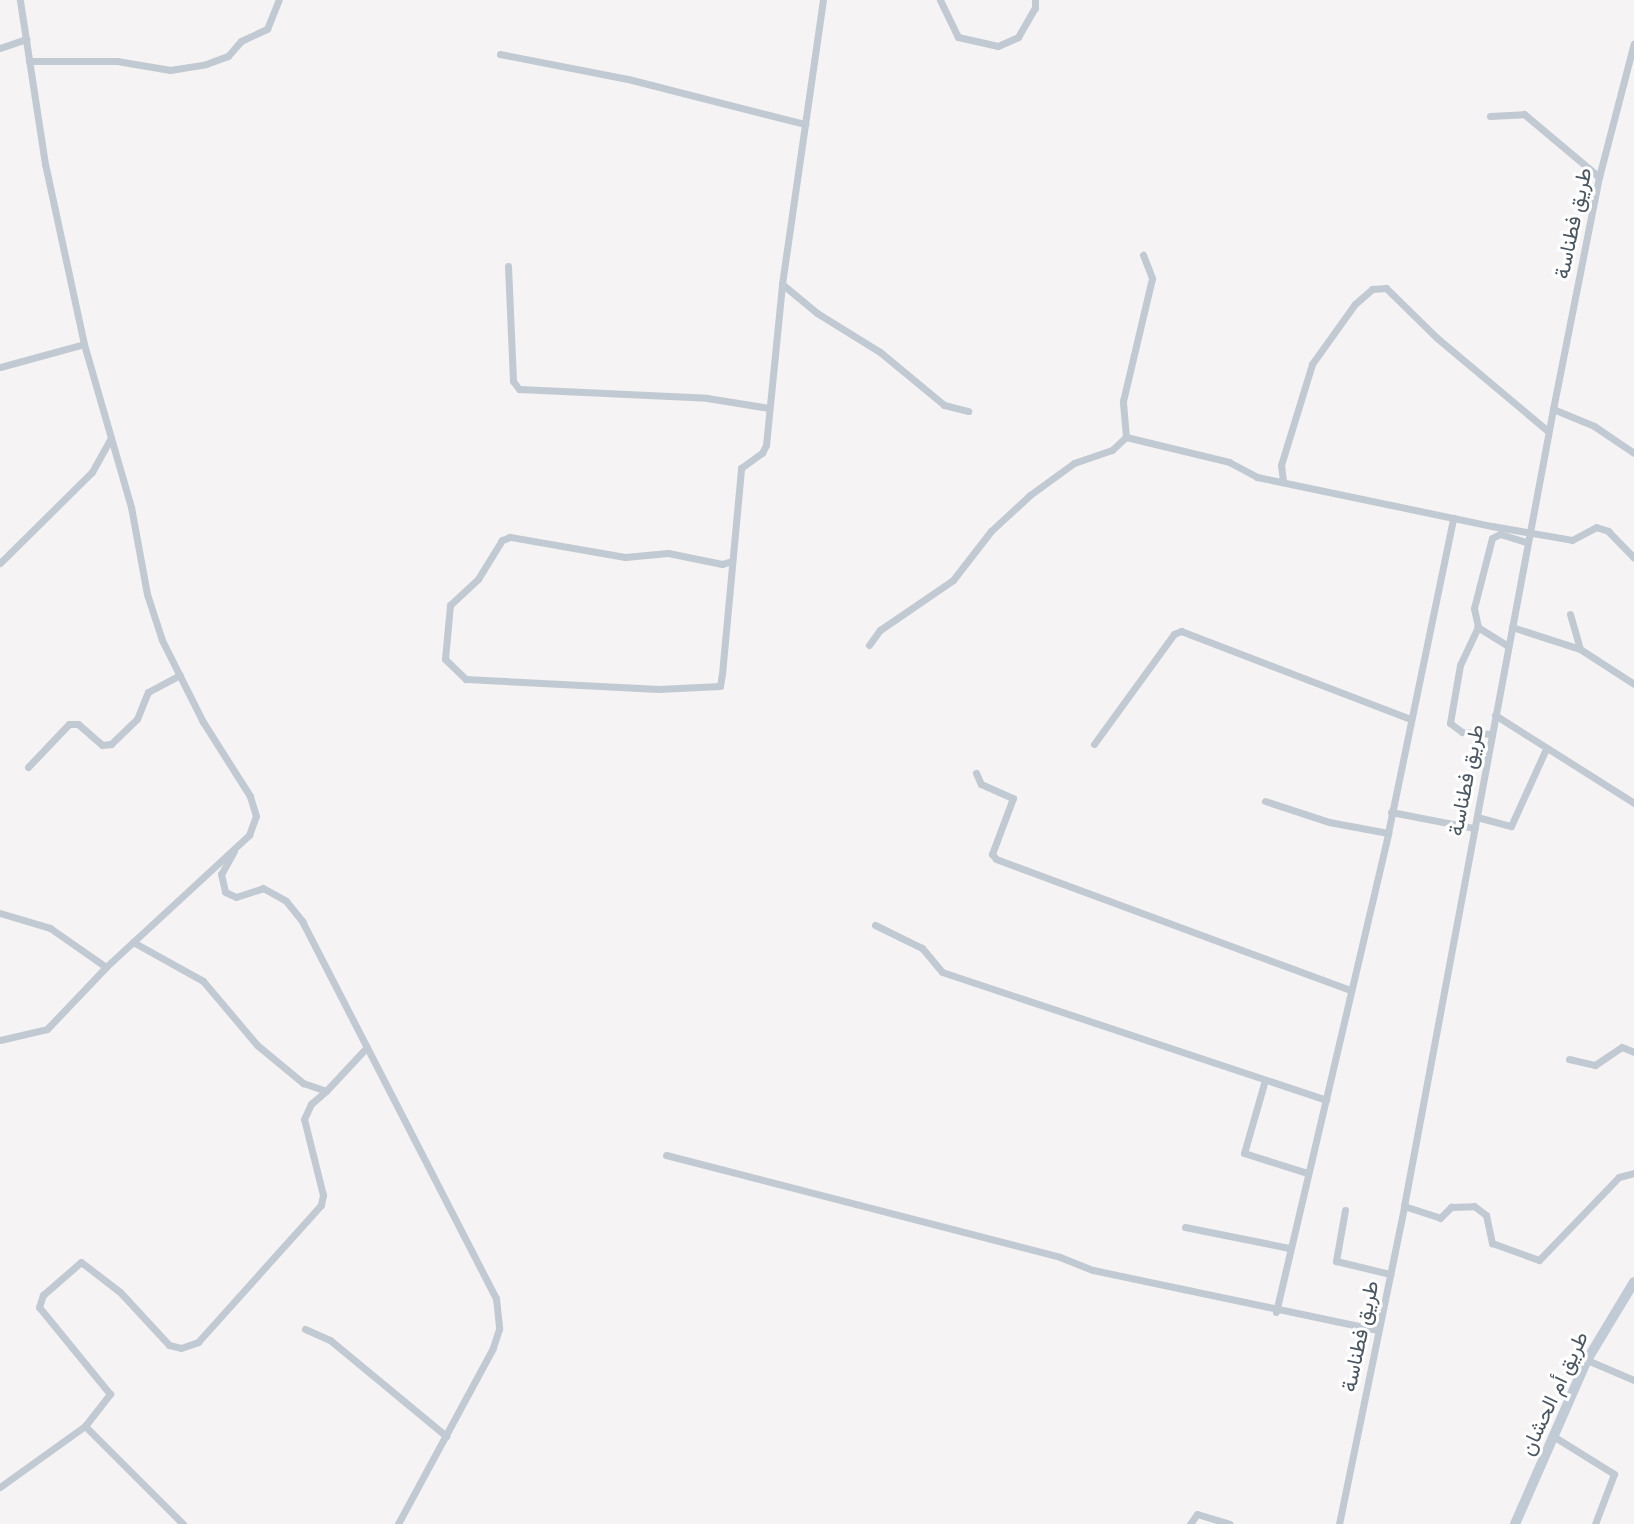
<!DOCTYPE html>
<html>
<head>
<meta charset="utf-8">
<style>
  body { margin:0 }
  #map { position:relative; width:1634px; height:1524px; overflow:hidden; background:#f5f3f3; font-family:"Titillium Web",Vazirmatn,sans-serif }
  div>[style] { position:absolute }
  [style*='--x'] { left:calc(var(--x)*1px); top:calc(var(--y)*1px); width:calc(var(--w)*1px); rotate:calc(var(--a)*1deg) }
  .street>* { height:7px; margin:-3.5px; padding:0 3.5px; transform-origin:3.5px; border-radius:3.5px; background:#c1cad2 }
  .secondary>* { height:10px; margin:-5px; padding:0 5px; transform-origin:5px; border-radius:5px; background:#c1cbd6 }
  span { translate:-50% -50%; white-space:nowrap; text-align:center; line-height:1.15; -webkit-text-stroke:6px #fff; paint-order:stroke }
  .street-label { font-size:21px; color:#4a5661 }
</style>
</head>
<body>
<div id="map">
  <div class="street">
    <i style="--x:940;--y:0;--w:41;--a:64.1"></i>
    <i style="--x:958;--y:37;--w:41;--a:12.7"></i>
    <i style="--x:998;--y:46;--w:22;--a:-24"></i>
    <i style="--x:1018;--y:37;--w:34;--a:-60"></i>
    <i style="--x:1035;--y:8;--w:8;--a:-90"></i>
    <i style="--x:0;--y:48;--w:28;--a:-19"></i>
    <i style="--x:500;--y:54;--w:130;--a:11.1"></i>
    <i style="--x:628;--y:79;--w:183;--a:14.3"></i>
    <i style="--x:29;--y:61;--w:88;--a:0"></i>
    <i style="--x:117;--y:61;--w:54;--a:9.6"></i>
    <i style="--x:170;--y:70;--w:36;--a:-9"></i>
    <i style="--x:206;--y:64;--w:23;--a:-20"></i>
    <i style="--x:228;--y:56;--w:20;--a:-49"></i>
    <i style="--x:241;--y:41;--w:29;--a:-25"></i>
    <i style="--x:267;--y:29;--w:31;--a:-68"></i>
    <i style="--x:1490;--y:116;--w:34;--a:-3"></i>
    <i style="--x:1524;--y:114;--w:98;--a:40"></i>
    <i style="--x:508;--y:266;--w:115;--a:87.5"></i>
    <i style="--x:513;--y:381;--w:10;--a:53"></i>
    <i style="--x:519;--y:389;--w:188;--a:2.7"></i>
    <i style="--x:707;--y:398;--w:63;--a:9.2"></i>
    <i style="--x:782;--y:284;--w:45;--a:39.6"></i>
    <i style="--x:817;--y:313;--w:74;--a:31.8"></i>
    <i style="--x:880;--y:352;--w:83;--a:39.6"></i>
    <i style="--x:944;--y:405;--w:25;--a:14"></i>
    <i style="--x:0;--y:367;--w:87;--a:-15.3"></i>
    <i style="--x:1553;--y:409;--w:44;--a:22.5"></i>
    <i style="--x:1594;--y:426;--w:48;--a:34"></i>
    <i style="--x:1126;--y:437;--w:106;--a:13.6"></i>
    <i style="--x:1229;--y:462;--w:32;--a:28"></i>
    <i style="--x:1257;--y:477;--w:240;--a:11.8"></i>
    <i style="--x:1492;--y:526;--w:81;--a:9.9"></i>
    <i style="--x:1572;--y:540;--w:27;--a:-28"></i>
    <i style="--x:1596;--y:527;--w:13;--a:18"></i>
    <i style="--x:1608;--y:531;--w:37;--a:46"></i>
    <i style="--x:1126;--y:437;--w:36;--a:-95"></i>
    <i style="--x:1123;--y:401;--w:126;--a:-76.7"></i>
    <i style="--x:1152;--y:278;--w:25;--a:-111"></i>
    <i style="--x:1283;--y:481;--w:16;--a:-97"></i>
    <i style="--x:1281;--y:465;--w:106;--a:-72.9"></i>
    <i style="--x:1312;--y:364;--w:74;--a:-54.4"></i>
    <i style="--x:1355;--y:304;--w:23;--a:-41"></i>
    <i style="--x:1372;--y:289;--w:14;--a:-4"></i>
    <i style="--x:1386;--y:288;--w:71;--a:44.4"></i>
    <i style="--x:1437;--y:338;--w:145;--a:40"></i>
    <i style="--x:732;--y:561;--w:10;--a:163"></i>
    <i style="--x:722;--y:564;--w:55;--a:-168.5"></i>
    <i style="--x:668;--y:553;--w:43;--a:174.7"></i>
    <i style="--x:625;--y:557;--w:117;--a:-170.1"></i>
    <i style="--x:510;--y:537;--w:9;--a:159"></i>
    <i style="--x:502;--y:540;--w:46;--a:121.6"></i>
    <i style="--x:478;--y:579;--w:38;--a:137"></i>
    <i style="--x:450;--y:605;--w:54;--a:95.3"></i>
    <i style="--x:445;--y:659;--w:29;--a:44"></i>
    <i style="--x:466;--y:679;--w:193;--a:3"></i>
    <i style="--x:659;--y:689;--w:61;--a:-2.8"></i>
    <i style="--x:720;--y:686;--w:12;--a:-81"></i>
    <i style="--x:722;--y:674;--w:207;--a:-84.7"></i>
    <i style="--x:741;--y:468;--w:26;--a:-36"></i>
    <i style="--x:762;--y:453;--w:9;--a:-63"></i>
    <i style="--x:766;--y:445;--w:162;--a:-84.3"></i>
    <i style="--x:782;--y:284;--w:287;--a:-81.8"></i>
    <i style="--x:0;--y:563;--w:129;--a:-44.7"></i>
    <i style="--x:92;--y:472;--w:37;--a:-61"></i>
    <i style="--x:1570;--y:614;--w:36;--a:74"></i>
    <i style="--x:1478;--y:627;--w:42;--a:115.3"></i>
    <i style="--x:1460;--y:665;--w:59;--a:99.8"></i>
    <i style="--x:1450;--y:723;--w:15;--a:37"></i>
    <i style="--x:1462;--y:732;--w:30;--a:4"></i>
    <i style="--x:1512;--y:627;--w:71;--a:17.9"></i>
    <i style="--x:1580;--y:649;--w:64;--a:32.9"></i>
    <i style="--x:869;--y:645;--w:19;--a:-54"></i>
    <i style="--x:880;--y:630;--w:88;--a:-34.4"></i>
    <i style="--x:953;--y:580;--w:62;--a:-52.2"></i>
    <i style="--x:991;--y:531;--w:53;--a:-42.7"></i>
    <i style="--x:1030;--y:495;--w:54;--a:-36"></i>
    <i style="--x:1074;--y:463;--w:40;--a:-18.9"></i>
    <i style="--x:1112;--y:450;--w:19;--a:-43"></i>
    <i style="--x:1508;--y:646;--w:36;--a:-148"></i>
    <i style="--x:1478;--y:627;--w:19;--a:-102"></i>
    <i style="--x:1474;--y:608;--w:72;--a:-75.6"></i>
    <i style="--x:1492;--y:538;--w:9;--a:-27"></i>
    <i style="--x:1500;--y:534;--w:28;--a:17"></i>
    <i style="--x:1495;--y:715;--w:165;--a:32.3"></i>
    <i style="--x:1094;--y:744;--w:136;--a:-54"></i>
    <i style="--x:1174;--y:634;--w:8;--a:-23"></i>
    <i style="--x:1181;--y:631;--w:243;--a:21"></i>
    <i style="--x:28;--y:767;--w:59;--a:-46.4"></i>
    <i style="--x:69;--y:724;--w:9;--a:0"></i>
    <i style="--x:78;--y:724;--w:32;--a:41"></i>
    <i style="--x:102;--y:745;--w:9;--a:-6"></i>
    <i style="--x:111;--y:744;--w:36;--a:-44"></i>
    <i style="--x:137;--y:719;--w:29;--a:-68"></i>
    <i style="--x:148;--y:692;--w:36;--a:-28"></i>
    <i style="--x:976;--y:773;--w:12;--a:66"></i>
    <i style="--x:981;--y:784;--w:35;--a:24"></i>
    <i style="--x:1013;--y:798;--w:60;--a:110.6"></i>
    <i style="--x:992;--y:854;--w:6;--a:51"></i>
    <i style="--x:996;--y:859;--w:377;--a:20.3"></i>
    <i style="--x:1265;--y:801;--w:67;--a:18.2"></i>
    <i style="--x:1329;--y:822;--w:60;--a:10.6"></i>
    <i style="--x:1391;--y:812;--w:85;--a:10.9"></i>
    <i style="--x:1477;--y:817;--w:35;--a:15"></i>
    <i style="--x:1511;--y:826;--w:82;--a:-65.6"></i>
    <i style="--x:234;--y:851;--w:26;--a:119"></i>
    <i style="--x:221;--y:874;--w:18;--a:77"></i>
    <i style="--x:225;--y:892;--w:12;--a:24"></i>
    <i style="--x:236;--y:897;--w:28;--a:-18"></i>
    <i style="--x:263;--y:888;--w:26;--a:29"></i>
    <i style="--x:286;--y:901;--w:26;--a:51"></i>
    <i style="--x:302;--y:921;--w:424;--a:62.8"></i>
    <i style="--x:496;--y:1298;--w:31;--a:84"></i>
    <i style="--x:499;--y:1329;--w:20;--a:108"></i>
    <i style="--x:493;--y:1348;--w:200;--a:118.4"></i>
    <i style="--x:0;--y:913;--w:52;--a:16.7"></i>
    <i style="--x:50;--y:928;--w:68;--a:34.9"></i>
    <i style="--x:106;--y:967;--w:195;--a:-42.7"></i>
    <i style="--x:249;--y:835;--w:20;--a:-70"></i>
    <i style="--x:256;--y:816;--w:21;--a:-107"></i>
    <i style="--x:250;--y:796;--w:88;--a:-122.4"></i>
    <i style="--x:203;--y:722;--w:92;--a:-116.6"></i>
    <i style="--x:162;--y:640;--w:48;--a:-108.1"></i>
    <i style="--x:147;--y:594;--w:88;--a:-100.4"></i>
    <i style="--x:131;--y:507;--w:170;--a:-106.1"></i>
    <i style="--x:84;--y:344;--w:184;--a:-102.2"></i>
    <i style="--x:45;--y:164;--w:166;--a:-98.7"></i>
    <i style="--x:875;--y:925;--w:52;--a:26.1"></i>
    <i style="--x:922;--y:948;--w:31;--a:50"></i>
    <i style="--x:942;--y:972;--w:405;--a:18.4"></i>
    <i style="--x:133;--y:942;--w:80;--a:29.1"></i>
    <i style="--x:203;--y:981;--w:84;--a:49.8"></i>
    <i style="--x:257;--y:1045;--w:60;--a:39.6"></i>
    <i style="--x:303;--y:1083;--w:24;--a:19"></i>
    <i style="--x:326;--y:1091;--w:60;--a:-47"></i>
    <i style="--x:0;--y:1040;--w:48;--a:-13.2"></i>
    <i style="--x:47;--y:1029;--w:86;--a:-46.4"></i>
    <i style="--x:1569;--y:1059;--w:27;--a:13"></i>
    <i style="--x:1595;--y:1065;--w:32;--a:-34"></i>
    <i style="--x:1622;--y:1047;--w:13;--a:23"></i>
    <i style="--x:1265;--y:1080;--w:76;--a:106"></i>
    <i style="--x:1244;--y:1153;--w:66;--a:17.6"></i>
    <i style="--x:666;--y:1155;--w:407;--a:14.5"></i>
    <i style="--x:1060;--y:1257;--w:35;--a:22"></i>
    <i style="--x:1093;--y:1270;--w:291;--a:11.9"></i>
    <i style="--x:1404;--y:1206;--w:38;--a:18"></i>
    <i style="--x:1440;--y:1218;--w:16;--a:-45"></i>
    <i style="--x:1451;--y:1207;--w:23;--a:-2"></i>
    <i style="--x:1474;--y:1206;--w:15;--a:37"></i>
    <i style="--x:1486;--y:1215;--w:29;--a:78"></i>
    <i style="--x:1492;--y:1243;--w:50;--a:19.9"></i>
    <i style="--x:1539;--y:1260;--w:115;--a:-46.1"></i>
    <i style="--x:1619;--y:1177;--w:16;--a:-15"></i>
    <i style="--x:1345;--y:1210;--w:52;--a:100"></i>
    <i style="--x:1336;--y:1261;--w:56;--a:13.5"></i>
    <i style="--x:1185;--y:1227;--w:106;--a:11.4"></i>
    <i style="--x:1276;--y:1312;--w:492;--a:-76.8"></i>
    <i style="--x:1388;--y:833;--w:322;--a:-78.3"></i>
    <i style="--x:305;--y:1329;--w:27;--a:24"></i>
    <i style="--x:330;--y:1340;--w:151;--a:39.6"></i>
    <i style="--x:1587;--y:1360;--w:51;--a:23.1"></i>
    <i style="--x:85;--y:1426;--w:139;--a:45"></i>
    <i style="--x:1553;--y:1436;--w:72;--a:31.9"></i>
    <i style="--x:1614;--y:1474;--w:53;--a:110.8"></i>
    <i style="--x:0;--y:1487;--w:105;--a:-35.7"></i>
    <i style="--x:85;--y:1426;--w:41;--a:-52"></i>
    <i style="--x:110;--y:1394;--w:112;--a:-129.2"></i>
    <i style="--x:39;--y:1307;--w:13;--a:-72"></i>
    <i style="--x:43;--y:1295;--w:50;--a:-41"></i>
    <i style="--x:81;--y:1262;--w:49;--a:37.6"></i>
    <i style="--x:120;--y:1292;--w:72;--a:47.2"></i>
    <i style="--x:169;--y:1345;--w:12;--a:14"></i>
    <i style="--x:181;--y:1348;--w:18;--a:-19"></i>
    <i style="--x:198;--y:1342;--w:184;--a:-48.1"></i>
    <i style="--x:321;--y:1205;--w:10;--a:-79"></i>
    <i style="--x:323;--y:1195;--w:78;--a:-104"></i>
    <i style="--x:304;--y:1119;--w:17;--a:-65"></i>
    <i style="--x:311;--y:1104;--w:20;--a:-41"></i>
    <i style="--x:1190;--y:1524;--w:12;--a:-55"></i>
    <i style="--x:1197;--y:1514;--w:34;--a:17"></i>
    <i style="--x:1339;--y:1524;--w:325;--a:-78.4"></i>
    <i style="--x:1404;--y:1206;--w:811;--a:-79.41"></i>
    <i style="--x:1553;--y:409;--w:237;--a:-78.8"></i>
    <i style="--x:1599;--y:177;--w:138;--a:-75.4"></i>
  </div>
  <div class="secondary">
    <i style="--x:1515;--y:1524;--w:179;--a:-66.3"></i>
    <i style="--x:1587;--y:1360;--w:91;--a:-58.9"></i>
  </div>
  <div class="street-label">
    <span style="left:1572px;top:223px;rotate:-78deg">طريق فطناسة</span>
    <span style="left:1465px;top:780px;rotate:-79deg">طريق فطناسة</span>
    <span style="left:1359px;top:1336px;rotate:-78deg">طريق فطناسة</span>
    <span style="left:1553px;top:1393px;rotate:-65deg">طريق أم الحشان</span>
  </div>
</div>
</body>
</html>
